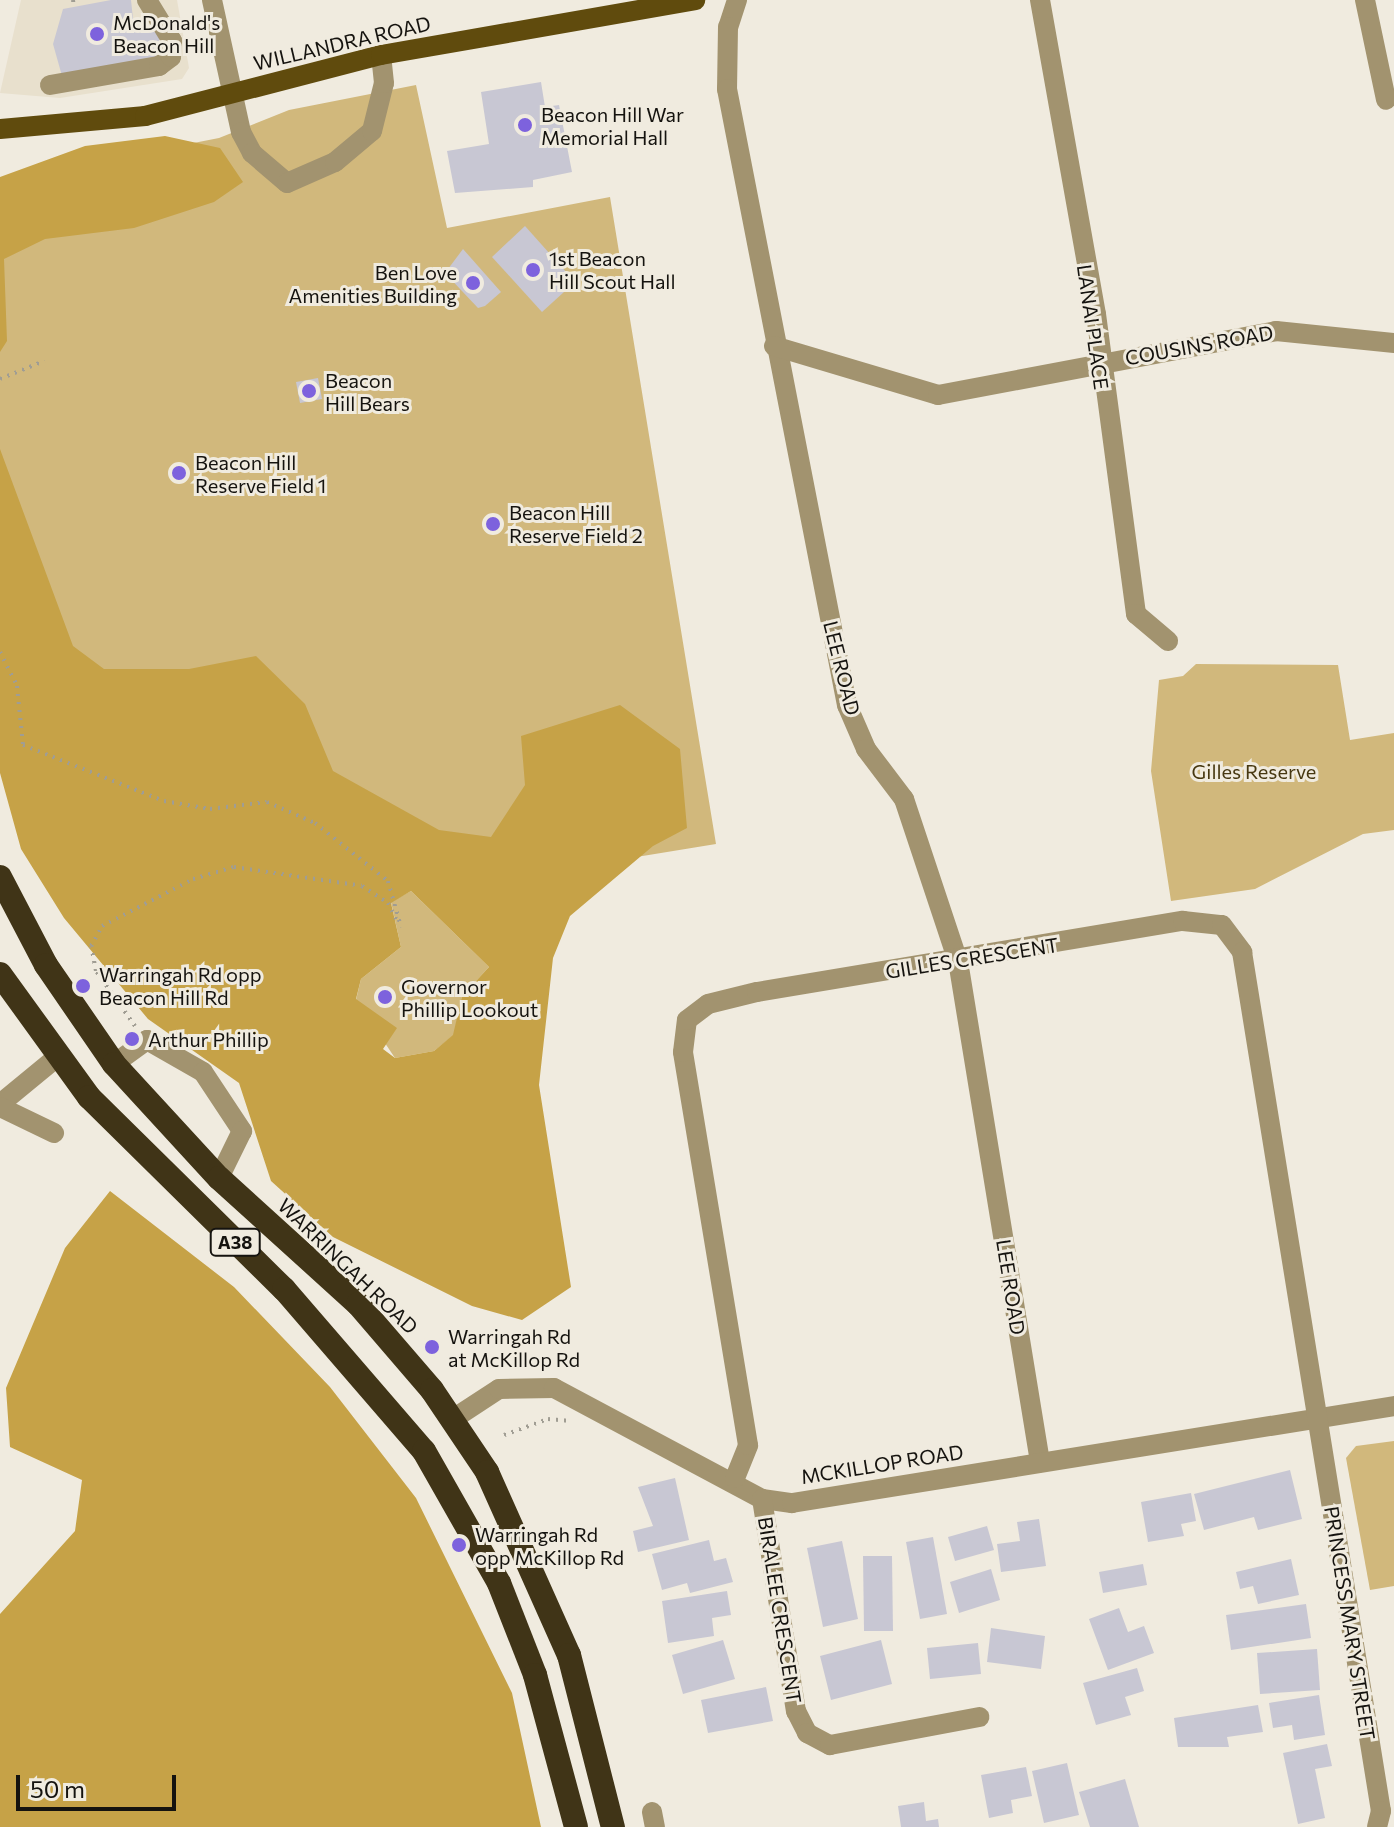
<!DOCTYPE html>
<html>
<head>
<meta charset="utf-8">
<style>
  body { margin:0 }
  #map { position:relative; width:1394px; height:1827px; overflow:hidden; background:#f0ebdf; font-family:Commissioner,sans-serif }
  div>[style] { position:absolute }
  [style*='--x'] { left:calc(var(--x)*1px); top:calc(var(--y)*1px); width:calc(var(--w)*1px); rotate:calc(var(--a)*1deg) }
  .built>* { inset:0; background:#e8e0cd }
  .green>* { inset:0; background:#d1b87c }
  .forest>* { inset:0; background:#c6a247 }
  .building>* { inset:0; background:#c8c7d3 }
  .path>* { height:4px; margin-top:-2px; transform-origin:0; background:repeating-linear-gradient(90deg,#a09d93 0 2px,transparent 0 8px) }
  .minor>* { height:20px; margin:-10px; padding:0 10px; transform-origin:10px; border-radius:10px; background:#a2936f }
  .major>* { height:20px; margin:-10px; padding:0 10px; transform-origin:10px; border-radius:10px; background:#604b0d }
  .highway>* { height:24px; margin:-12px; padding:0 12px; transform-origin:12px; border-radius:12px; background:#403417 }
  .dots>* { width:22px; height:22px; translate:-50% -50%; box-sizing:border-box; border:4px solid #f0ebdf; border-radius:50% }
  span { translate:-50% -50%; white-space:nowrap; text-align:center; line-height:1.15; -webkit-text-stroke:6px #f0ebdf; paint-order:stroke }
  .shield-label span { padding:2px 6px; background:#f0ebdf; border:2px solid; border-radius:6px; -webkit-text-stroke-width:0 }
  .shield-label { font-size:18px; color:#15130f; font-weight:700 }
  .poi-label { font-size:20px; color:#15130f }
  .left { translate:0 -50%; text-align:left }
  .right { translate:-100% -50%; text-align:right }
  .street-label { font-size:20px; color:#15130f }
  .park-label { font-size:20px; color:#473811 }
  .scale { position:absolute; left:16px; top:1775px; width:160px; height:36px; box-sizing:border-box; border:4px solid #15130f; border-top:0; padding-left:10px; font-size:24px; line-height:28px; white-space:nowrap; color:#15130f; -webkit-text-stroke:6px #f0ebdf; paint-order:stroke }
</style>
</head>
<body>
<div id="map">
  <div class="built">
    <i style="clip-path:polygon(21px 0,177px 0,189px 68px,182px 79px,60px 98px,0 93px)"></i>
  </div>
  <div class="green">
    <i style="clip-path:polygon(416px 85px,447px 228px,610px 197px,716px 844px,502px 879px,0 740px,0 181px,219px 138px,289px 110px)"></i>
    <i style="clip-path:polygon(1196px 664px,1338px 665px,1350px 740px,1394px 733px,1394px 830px,1363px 834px,1255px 889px,1171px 901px,1151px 771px,1159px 680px,1183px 676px)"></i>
    <i style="clip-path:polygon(411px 891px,489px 967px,462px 996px,454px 1035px,434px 1051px,395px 1058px,356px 1000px,361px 979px,401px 947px,391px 902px)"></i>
    <i style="clip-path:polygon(1394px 1441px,1394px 1586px,1370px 1590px,1346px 1458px,1356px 1446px)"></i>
  </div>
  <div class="forest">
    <i style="clip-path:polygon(165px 136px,220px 148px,243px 182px,214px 202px,134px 228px,45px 239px,4px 259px,7px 341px,0 352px,0 177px,85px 146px)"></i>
    <i style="clip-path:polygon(evenodd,0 449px,73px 646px,104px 669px,189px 669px,256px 656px,305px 704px,333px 771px,439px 830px,491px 837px,525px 785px,521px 736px,620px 705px,680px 749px,687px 828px,653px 846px,570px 916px,553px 958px,539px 1085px,571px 1287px,522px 1320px,472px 1306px,333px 1237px,271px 1181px,239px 1083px,148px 1019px,64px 918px,21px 849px,0 773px,0 449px,411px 891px,489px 967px,462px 996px,453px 1035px,434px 1051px,395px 1058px,383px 1049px,397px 1028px,356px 999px,361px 979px,401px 947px,391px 903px,411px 891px)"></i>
    <i style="clip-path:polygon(110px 1191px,234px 1287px,330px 1387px,416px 1498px,512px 1693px,541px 1827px,0 1827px,0 1614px,75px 1531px,82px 1480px,10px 1447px,6px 1388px,65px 1248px)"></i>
  </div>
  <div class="building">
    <i style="clip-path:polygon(111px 0,131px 0,134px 28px,159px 33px,159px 60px,62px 76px,53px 44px,63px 9px)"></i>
    <i style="clip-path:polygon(541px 82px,545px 107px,559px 105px,572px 172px,533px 180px,533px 187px,455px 193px,447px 151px,489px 144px,481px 92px)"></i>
    <i style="clip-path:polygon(525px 226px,575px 282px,542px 312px,492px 257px)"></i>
    <i style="clip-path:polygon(463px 249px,501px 292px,485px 306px,478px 308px,445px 273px)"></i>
    <i style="clip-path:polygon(318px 378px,322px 399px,300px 403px,296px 382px)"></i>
    <i style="clip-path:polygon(1290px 1470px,1302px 1519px,1258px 1530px,1254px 1517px,1204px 1530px,1194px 1494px)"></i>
    <i style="clip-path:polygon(675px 1478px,689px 1540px,638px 1552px,633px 1531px,653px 1526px,638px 1487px)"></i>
    <i style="clip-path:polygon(1191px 1493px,1196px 1521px,1181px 1524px,1184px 1536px,1148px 1542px,1141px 1502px)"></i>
    <i style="clip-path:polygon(1039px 1519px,1046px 1566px,1001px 1572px,997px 1544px,1020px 1541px,1017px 1522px)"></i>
    <i style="clip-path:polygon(987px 1526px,994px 1550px,955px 1561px,948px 1537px)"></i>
    <i style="clip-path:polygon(933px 1537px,947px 1614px,920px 1619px,906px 1542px)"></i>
    <i style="clip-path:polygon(709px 1540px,714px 1561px,726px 1558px,733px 1582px,690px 1593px,687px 1583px,662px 1590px,652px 1554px)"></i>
    <i style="clip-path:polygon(842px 1541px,858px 1619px,823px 1627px,807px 1548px)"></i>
    <i style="clip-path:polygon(863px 1556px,892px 1556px,893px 1631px,864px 1631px)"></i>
    <i style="clip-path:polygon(1291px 1559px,1299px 1595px,1258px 1604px,1253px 1586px,1240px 1589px,1236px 1572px)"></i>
    <i style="clip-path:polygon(1143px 1564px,1147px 1585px,1103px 1593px,1099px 1572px)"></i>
    <i style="clip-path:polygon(991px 1569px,1000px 1600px,959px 1613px,950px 1582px)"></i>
    <i style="clip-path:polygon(727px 1591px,731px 1615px,712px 1618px,714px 1636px,668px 1643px,662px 1601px)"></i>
    <i style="clip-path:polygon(1306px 1604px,1311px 1638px,1231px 1650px,1226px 1615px)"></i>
    <i style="clip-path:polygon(1119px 1608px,1128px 1632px,1144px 1626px,1154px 1653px,1108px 1670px,1089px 1619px)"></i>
    <i style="clip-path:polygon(991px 1628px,1045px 1636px,1041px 1669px,987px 1662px)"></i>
    <i style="clip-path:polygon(723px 1640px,735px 1679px,683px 1694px,672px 1655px)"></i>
    <i style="clip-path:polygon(881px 1640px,892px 1684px,831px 1700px,820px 1656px)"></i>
    <i style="clip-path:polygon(978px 1643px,981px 1674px,930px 1679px,927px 1648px)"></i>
    <i style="clip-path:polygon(1317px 1649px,1320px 1690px,1260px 1694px,1257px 1653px)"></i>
    <i style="clip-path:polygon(1137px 1668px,1144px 1691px,1125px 1697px,1131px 1715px,1096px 1725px,1083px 1683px)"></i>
    <i style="clip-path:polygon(766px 1687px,773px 1721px,708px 1733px,701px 1700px)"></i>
    <i style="clip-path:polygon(1319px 1695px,1325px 1735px,1294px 1740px,1292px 1725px,1273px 1728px,1269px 1703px)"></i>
    <i style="clip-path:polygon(1258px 1705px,1263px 1732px,1227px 1737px,1229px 1747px,1178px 1747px,1174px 1718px)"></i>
    <i style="clip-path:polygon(1327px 1744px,1332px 1766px,1315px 1769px,1325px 1818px,1298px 1824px,1283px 1753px)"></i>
    <i style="clip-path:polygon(1067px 1763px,1079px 1815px,1044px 1823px,1032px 1771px)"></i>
    <i style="clip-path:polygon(1026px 1767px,1032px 1796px,1011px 1800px,1013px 1813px,989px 1818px,981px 1775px)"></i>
    <i style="clip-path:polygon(1125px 1779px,1139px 1827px,1090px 1827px,1079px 1792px)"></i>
    <i style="clip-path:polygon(924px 1802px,926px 1821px,938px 1819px,939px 1827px,901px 1827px,898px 1806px)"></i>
  </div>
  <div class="path">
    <i style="--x:73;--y:0;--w:7;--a:82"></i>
    <i style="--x:0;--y:379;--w:48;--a:-22.2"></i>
    <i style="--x:0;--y:652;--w:38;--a:63"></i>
    <i style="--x:17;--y:686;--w:59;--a:84.2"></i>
    <i style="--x:23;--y:745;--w:152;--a:21.7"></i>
    <i style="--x:164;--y:801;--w:47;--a:9.9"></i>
    <i style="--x:210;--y:809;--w:57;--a:-7"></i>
    <i style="--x:267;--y:802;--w:52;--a:23.6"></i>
    <i style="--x:315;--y:823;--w:93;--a:38.5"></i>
    <i style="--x:388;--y:881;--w:48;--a:74.2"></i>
    <i style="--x:135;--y:1026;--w:67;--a:-125.3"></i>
    <i style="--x:96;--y:971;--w:25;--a:-101"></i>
    <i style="--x:91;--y:946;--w:23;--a:-61"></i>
    <i style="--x:102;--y:926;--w:102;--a:-27.3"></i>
    <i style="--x:193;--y:879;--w:43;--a:-16.3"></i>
    <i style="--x:234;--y:867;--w:129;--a:8.4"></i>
    <i style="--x:362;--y:886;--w:31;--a:33"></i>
    <i style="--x:388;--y:903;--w:20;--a:63"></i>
    <i style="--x:504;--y:1435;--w:47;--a:-20"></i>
    <i style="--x:548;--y:1419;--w:23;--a:5"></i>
  </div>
  <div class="minor">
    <i style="--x:212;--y:0;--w:135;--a:77.6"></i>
    <i style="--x:241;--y:132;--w:24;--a:62"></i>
    <i style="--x:252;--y:153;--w:46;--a:40.6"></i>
    <i style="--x:287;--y:183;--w:52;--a:-23.6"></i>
    <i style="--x:335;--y:162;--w:48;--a:-40"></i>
    <i style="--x:372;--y:131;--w:49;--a:-76"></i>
    <i style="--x:384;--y:83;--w:28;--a:-96"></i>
    <i style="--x:737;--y:0;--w:28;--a:108"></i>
    <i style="--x:728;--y:27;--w:62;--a:90.9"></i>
    <i style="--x:727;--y:89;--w:628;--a:78.98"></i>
    <i style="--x:847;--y:705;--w:48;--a:66.6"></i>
    <i style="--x:866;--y:749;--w:63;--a:52.8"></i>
    <i style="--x:904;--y:799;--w:171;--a:71.6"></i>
    <i style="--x:958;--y:961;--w:508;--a:80.7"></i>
    <i style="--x:1040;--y:0;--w:319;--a:79.9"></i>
    <i style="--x:1096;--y:314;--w:303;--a:82.4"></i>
    <i style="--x:1136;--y:614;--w:42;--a:40.2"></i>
    <i style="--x:1365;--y:0;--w:102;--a:78.1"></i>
    <i style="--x:50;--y:85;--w:111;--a:-9.9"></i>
    <i style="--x:159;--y:66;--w:15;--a:-37"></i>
    <i style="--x:171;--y:57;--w:16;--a:-86"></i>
    <i style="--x:172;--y:41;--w:48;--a:-121.4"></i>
    <i style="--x:774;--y:346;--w:171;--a:16.6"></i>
    <i style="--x:938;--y:395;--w:344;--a:-10.7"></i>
    <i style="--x:1276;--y:331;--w:119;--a:5.8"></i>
    <i style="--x:114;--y:1064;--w:41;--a:-36"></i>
    <i style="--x:147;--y:1040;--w:64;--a:29.7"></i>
    <i style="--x:203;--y:1072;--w:71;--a:56.5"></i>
    <i style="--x:242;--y:1131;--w:52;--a:116.1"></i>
    <i style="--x:0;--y:1104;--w:74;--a:-39.5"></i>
    <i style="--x:0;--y:1107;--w:60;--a:25.7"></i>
    <i style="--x:453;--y:1419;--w:55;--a:-33.1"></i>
    <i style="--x:499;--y:1389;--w:55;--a:-1"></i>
    <i style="--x:554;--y:1388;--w:236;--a:28.1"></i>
    <i style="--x:762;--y:1499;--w:30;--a:8"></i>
    <i style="--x:792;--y:1503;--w:610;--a:-9.15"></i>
    <i style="--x:735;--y:1478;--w:35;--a:-68"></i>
    <i style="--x:748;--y:1445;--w:398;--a:-99.4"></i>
    <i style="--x:683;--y:1052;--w:32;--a:-83"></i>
    <i style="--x:687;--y:1020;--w:26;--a:-37"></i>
    <i style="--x:708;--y:1004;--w:50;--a:-13.8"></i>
    <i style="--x:757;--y:992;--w:432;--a:-9.5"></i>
    <i style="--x:1183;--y:921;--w:39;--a:6"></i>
    <i style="--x:1222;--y:925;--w:34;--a:53"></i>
    <i style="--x:1242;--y:952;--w:870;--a:80.81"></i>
    <i style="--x:1381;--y:1811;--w:16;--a:104"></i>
    <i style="--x:762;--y:1499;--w:215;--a:80.9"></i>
    <i style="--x:796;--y:1711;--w:25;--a:63"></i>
    <i style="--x:807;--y:1733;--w:26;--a:28"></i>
    <i style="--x:830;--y:1745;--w:152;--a:-10.6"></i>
    <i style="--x:652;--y:1812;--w:15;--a:79"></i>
  </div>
  <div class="major">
    <i style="--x:0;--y:129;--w:146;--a:-5.1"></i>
    <i style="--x:145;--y:116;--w:244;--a:-14.5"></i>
    <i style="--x:381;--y:55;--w:319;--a:-9.9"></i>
  </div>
  <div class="highway">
    <i style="--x:0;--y:877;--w:99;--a:62.4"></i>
    <i style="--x:46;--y:965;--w:120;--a:55.5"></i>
    <i style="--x:114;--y:1064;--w:155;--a:47.4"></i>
    <i style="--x:219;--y:1178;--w:188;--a:42.2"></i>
    <i style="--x:358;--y:1304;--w:113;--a:49.3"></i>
    <i style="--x:432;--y:1390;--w:99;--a:56.1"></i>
    <i style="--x:487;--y:1472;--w:201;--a:65.9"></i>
    <i style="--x:569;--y:1655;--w:178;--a:75.7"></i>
    <i style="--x:0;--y:974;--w:152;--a:54.1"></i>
    <i style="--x:89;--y:1097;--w:274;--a:44.6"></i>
    <i style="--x:284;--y:1289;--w:214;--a:49.2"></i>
    <i style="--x:424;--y:1451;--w:152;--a:60.4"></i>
    <i style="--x:499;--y:1583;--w:99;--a:68.6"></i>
    <i style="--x:535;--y:1675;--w:157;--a:74.9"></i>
  </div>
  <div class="dots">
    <i style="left:97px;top:34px;background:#7d62dd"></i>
    <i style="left:525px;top:125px;background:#7d62dd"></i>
    <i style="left:533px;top:270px;background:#7d62dd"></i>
    <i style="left:473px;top:283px;background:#7d62dd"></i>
    <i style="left:309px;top:391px;background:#7d62dd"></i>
    <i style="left:179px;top:473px;background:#7d62dd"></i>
    <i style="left:493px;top:524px;background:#7d62dd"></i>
    <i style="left:83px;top:986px;background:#7d62dd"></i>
    <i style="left:385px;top:997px;background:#7d62dd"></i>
    <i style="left:132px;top:1039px;background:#7d62dd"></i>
    <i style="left:432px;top:1347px;background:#7d62dd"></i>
    <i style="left:459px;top:1545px;background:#7d62dd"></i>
  </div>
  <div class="shield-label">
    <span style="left:235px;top:1242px">A38</span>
  </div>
  <div class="poi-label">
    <span class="left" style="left:113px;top:34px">McDonald's<br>Beacon Hill</span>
    <span class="left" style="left:541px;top:126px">Beacon Hill War<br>Memorial Hall</span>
    <span class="left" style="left:549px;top:270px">1st Beacon<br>Hill Scout Hall</span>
    <span class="right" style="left:457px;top:284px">Ben Love<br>Amenities Building</span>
    <span class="left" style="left:325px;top:392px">Beacon<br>Hill Bears</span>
    <span class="left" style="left:195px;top:474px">Beacon Hill<br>Reserve Field 1</span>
    <span class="left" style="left:509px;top:524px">Beacon Hill<br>Reserve Field 2</span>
    <span class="left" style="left:99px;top:986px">Warringah Rd opp<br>Beacon Hill Rd</span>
    <span class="left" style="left:401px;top:998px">Governor<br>Phillip Lookout</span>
    <span class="left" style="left:148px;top:1039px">Arthur Phillip</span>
    <span class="left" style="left:448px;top:1348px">Warringah Rd<br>at McKillop Rd</span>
    <span class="left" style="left:475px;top:1546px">Warringah Rd<br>opp McKillop Rd</span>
  </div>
  <div class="street-label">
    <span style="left:342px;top:43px;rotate:-13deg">WILLANDRA ROAD</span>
    <span style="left:1093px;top:327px;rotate:82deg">LANAI PLACE</span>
    <span style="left:1199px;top:345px;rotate:-10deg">COUSINS ROAD</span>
    <span style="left:842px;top:668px;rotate:76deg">LEE ROAD</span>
    <span style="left:972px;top:958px;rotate:-9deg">GILLES CRESCENT</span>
    <span style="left:348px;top:1266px;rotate:44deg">WARRINGAH ROAD</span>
    <span style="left:1011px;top:1287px;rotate:81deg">LEE ROAD</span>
    <span style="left:882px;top:1464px;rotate:-9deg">MCKILLOP ROAD</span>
    <span style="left:780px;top:1610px;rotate:81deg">BIRALEE CRESCENT</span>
    <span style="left:1350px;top:1623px;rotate:81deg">PRINCESS MARY STREET</span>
  </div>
  <div class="park-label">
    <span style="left:1254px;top:771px">Gilles Reserve</span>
  </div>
  <div class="scale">50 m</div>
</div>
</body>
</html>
